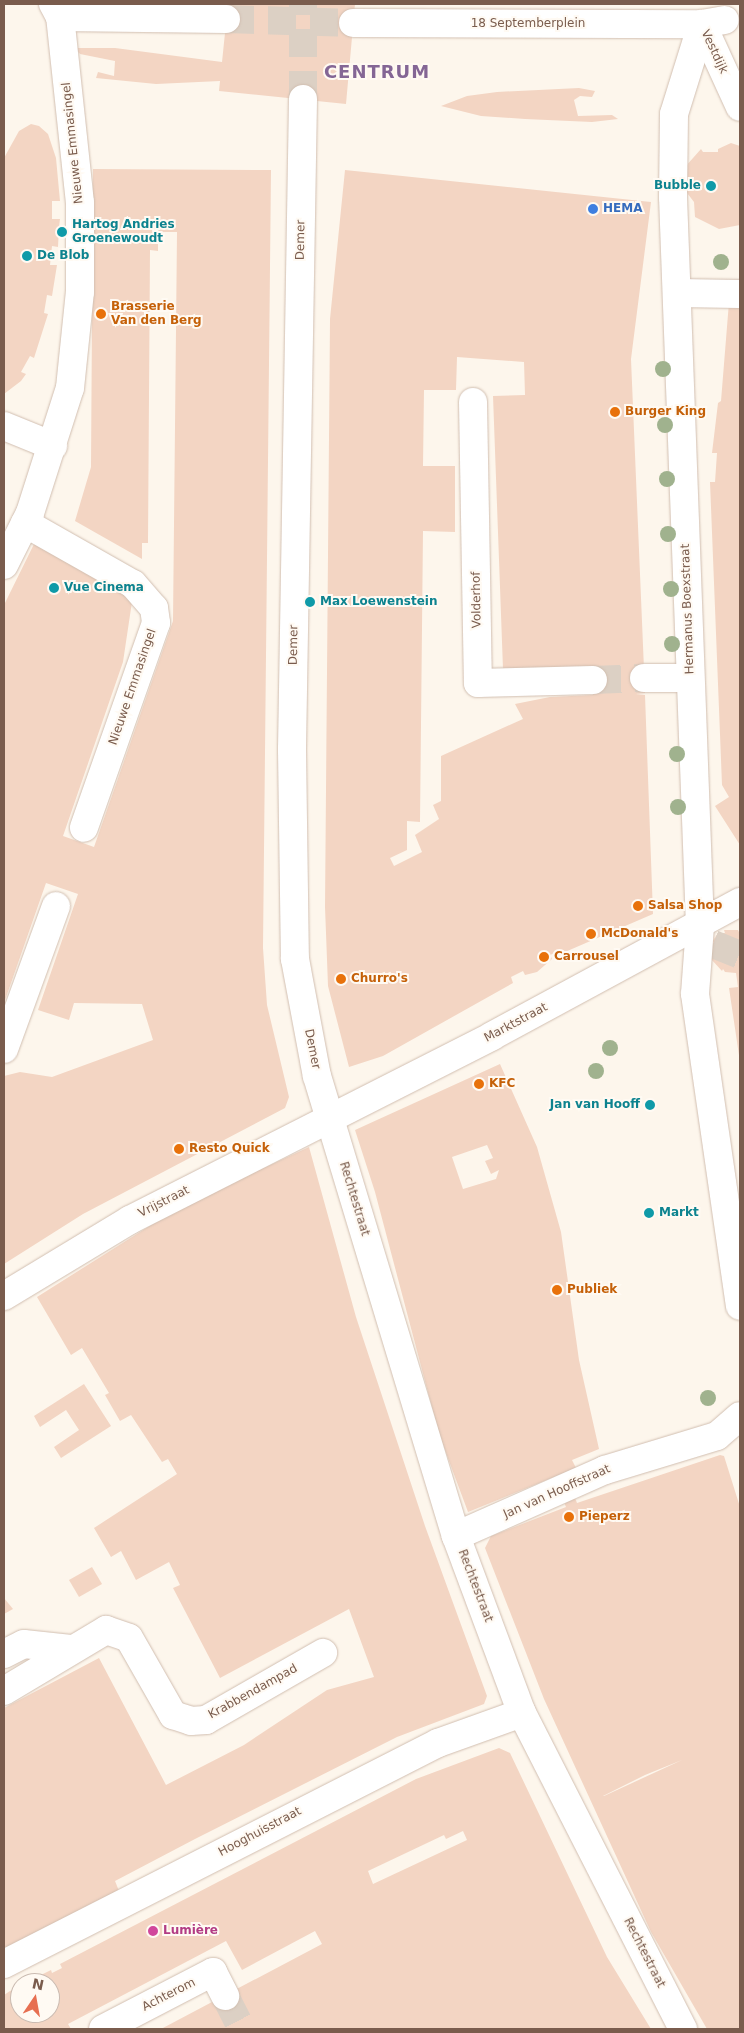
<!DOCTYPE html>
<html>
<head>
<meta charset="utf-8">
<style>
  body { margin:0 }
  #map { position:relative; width:744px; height:2033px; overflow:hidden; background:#fdf6ec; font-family:"DejaVu Sans",sans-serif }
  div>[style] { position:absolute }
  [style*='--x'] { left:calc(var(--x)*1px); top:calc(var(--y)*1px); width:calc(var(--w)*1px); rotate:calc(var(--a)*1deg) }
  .building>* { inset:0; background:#f3d5c3 }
  .minor-tunnel>* { height:28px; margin-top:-14px; transform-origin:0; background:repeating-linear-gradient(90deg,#dcd0c4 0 28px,transparent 0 42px) }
  .roads { filter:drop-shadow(0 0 1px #d1beb0) drop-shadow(0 0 1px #d1beb0) }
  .minor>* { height:28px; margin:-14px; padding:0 14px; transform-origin:14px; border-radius:14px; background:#fff }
  .trees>* { width:16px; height:16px; margin:-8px; border-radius:50%; background:#a0b28e }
  .dots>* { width:14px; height:14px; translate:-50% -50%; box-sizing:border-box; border:2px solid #fffaf3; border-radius:50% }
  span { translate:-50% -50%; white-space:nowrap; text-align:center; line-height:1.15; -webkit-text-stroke:4px #fffaf3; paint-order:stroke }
  .street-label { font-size:12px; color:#7a5c4d }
  .culture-label { font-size:12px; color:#0d838f; font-weight:700 }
  .right { translate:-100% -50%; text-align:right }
  .left { translate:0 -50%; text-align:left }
  .shop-label { font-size:12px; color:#366cbe; font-weight:700 }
  .food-label { font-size:12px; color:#c56008; font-weight:700 }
  .hotel-label { font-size:12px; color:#b23c85; font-weight:700 }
  .district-label { font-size:18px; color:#846695; font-weight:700; letter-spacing:1px }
  .frame { position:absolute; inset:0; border:5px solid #7a5c4d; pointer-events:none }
  .north { position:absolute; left:10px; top:1973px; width:50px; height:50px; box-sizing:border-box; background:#fffaf3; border:1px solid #cabbb1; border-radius:50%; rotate:12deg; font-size:14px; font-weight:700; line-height:20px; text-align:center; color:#7a5c4d }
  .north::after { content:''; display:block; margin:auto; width:18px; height:22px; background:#e76f51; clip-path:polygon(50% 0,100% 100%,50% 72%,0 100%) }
</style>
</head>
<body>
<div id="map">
  <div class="building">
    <i style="clip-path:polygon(228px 4px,355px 4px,346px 104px,219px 91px,220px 81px,156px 84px,96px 78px,98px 72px,114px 76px,115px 61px,80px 54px,75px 48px,115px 48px,222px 62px)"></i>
    <i style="clip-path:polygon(579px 88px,595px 91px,592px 97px,580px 96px,574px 100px,578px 116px,612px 115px,618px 119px,592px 122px,525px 119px,481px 116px,441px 106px,467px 96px,497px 92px)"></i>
    <i style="clip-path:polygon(31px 124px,39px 126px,48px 134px,56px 158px,60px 201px,52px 201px,52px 219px,60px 219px,59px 227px,58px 247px,52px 246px,50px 265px,57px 265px,52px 296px,47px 295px,44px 313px,48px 314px,34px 358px,30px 356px,21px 372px,26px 374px,21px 381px,4px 394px,4px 158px,19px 131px)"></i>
    <i style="clip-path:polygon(731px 143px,740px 146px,740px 225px,719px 229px,695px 217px,694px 202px,684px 189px,685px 167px,701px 149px,703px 152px,718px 152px,718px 149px)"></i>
    <i style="clip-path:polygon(93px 169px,271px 170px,263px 948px,267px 1005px,289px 1097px,285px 1108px,83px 1214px,4px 1264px,4px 1076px,20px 1072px,52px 1077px,153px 1040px,142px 1004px,74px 1003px,69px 1020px,38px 1010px,78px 894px,46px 883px,4px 1003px,4px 605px,36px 540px,133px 595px,123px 662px,63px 836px,94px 847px,173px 621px,177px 232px,158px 232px,158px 251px,150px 250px,148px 543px,142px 543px,142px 559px,75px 521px,91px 467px)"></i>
    <i style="clip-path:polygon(evenodd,345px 170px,651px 202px,631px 359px,645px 693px,636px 694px,645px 695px,653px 914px,565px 952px,562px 950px,550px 955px,552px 959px,537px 972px,525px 975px,523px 971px,511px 977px,513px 983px,383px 1056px,349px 1067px,328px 986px,325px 907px,330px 319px,345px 170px,457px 357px,524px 362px,525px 395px,493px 396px,503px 669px,592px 666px,593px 695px,550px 697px,515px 704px,523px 719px,441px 756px,441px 801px,433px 805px,439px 819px,415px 835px,422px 852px,394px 866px,390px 858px,407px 850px,407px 821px,420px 822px,423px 531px,455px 532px,455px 466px,423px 466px,424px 390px,456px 390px,457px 357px)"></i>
    <i style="clip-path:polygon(729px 302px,740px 303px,740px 845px,715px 806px,729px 797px,722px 785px,710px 482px,715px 482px,717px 453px,712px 453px,718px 403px,721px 401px)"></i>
    <i style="clip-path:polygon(724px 930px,738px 930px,740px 934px,740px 1062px,729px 988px,738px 987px,736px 973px,725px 972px,723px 969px,722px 971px,711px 959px,710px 945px,714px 943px,712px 942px,718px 933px,725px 933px)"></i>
    <i style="clip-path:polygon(evenodd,500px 1064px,537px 1147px,561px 1232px,579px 1360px,599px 1449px,572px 1460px,576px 1468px,468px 1512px,439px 1434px,375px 1192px,355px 1130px,500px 1064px,487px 1145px,493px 1158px,485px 1161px,491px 1174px,499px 1170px,496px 1179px,463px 1189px,452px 1157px,487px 1145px)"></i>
    <i style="clip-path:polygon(309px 1147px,356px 1317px,425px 1526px,487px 1696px,484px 1704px,397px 1737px,195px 1839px,115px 1881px,119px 1891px,4px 1951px,4px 1708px,99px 1658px,166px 1785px,244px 1745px,327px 1690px,374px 1677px,349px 1609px,220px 1678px,173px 1588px,180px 1585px,169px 1562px,136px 1580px,121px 1551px,111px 1557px,94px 1528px,177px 1474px,168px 1459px,162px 1462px,131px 1415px,120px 1421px,105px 1395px,109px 1393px,82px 1348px,71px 1355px,37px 1297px,178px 1208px)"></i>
    <i style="clip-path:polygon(84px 1384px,111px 1426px,61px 1458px,54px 1447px,79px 1430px,66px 1410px,40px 1427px,34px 1416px)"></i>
    <i style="clip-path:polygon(evenodd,720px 1455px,724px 1456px,740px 1507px,740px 2029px,707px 2029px,651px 1932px,544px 1699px,485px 1548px,491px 1536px,566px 1507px,564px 1502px,575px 1498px,577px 1503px,720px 1455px,682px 1760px,604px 1796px,603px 1796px,645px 1775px,682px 1760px)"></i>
    <i style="clip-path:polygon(92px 1567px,102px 1584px,79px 1597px,69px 1580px)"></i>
    <i style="clip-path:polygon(4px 1598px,13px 1609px,4px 1614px)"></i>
    <i style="clip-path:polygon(evenodd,499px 1748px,510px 1753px,607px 1957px,651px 2029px,161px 2029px,322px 1944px,315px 1931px,242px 1970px,226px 1941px,68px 2024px,71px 2029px,4px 2029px,4px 1995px,10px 1991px,20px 1986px,20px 2013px,50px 2013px,50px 1983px,25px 1983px,51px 1970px,52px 1973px,62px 1968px,60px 1964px,416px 1779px,499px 1748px,463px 1831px,467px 1840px,373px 1884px,368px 1871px,444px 1835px,446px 1839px,463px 1831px)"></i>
  </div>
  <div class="minor-tunnel">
    <i style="--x:226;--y:19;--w:127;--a:1.8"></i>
    <i style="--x:303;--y:99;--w:95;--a:-90"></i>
    <i style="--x:593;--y:680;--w:51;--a:-2.2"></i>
    <i style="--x:713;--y:944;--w:29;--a:22"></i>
    <i style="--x:225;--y:1996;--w:37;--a:63"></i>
  </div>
  <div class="roads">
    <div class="minor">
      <i style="--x:60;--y:17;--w:166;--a:0.7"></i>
      <i style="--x:353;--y:23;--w:349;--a:0.2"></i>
      <i style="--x:702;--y:24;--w:23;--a:-10"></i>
      <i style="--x:702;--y:24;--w:94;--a:107.3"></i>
      <i style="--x:674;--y:114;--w:83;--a:90.7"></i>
      <i style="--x:673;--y:197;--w:729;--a:87.88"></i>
      <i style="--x:700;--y:926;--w:68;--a:94.2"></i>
      <i style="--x:695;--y:994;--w:315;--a:81.8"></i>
      <i style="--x:702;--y:24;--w:91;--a:65.4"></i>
      <i style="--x:303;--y:99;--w:651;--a:90.97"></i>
      <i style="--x:292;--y:750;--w:209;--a:89.2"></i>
      <i style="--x:295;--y:959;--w:119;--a:79.4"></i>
      <i style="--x:317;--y:1076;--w:481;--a:73.2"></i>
      <i style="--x:456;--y:1536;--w:189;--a:69.6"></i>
      <i style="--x:522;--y:1713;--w:355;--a:63"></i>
      <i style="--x:677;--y:293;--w:63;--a:0.9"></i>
      <i style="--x:473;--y:402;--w:281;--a:89"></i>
      <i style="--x:478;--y:683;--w:115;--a:-1.5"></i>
      <i style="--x:4;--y:426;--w:53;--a:22.2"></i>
      <i style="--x:25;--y:523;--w:124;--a:29.5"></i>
      <i style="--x:133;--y:584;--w:32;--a:49"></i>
      <i style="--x:154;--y:608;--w:15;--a:82"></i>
      <i style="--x:156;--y:623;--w:217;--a:109.4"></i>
      <i style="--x:4;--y:565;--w:58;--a:-63.4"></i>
      <i style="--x:30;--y:513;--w:131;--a:-72.3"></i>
      <i style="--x:70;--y:388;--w:97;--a:-84.1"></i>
      <i style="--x:80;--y:292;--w:89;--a:-90"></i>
      <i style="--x:80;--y:203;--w:187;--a:-96.1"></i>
      <i style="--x:60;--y:17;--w:15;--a:-118"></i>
      <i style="--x:644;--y:678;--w:46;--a:0"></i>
      <i style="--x:4;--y:1049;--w:152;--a:-70"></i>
      <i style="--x:4;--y:1296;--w:147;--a:-31.1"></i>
      <i style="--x:130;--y:1220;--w:406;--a:-26.9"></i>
      <i style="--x:492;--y:1036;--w:282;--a:-28.4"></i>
      <i style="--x:456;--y:1536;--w:163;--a:-23.9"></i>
      <i style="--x:605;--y:1470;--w:117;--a:-16.9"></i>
      <i style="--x:717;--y:1436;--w:30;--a:-41"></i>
      <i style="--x:4;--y:1654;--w:22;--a:-27"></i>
      <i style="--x:24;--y:1644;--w:47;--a:6.1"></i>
      <i style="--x:4;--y:1691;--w:119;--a:-30.9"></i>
      <i style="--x:106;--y:1630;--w:24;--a:19"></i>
      <i style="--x:129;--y:1638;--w:89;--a:60.3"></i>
      <i style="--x:173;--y:1715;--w:19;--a:18"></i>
      <i style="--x:191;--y:1721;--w:15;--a:-4"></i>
      <i style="--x:206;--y:1720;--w:135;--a:-29.8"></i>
      <i style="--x:4;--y:1964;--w:487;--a:-27"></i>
      <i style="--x:438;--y:1743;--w:89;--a:-19.7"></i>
      <i style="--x:103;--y:2029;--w:124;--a:-27.4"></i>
      <i style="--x:213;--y:1972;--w:27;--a:63"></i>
    </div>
  </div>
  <div class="trees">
    <i style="left:721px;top:262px"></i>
    <i style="left:663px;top:369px"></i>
    <i style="left:665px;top:425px"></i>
    <i style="left:667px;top:479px"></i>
    <i style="left:668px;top:534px"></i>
    <i style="left:671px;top:589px"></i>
    <i style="left:672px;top:644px"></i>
    <i style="left:677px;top:754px"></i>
    <i style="left:678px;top:807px"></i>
    <i style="left:610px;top:1048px"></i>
    <i style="left:596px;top:1071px"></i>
    <i style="left:708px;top:1398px"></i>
  </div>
  <div class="dots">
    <i style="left:711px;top:186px;background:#0f9aa8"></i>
    <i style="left:593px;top:209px;background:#3f7fe0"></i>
    <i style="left:62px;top:232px;background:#0f9aa8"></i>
    <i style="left:27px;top:256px;background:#0f9aa8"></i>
    <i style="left:101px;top:314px;background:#e8710a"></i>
    <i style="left:615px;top:412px;background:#e8710a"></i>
    <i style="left:54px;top:588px;background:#0f9aa8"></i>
    <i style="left:310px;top:602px;background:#0f9aa8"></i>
    <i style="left:638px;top:906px;background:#e8710a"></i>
    <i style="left:591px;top:934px;background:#e8710a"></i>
    <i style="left:544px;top:957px;background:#e8710a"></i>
    <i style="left:341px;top:979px;background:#e8710a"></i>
    <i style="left:479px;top:1084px;background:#e8710a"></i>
    <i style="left:650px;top:1105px;background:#0f9aa8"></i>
    <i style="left:179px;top:1149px;background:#e8710a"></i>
    <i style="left:649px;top:1213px;background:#0f9aa8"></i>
    <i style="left:557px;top:1290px;background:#e8710a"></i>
    <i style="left:569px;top:1517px;background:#e8710a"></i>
    <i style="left:153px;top:1931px;background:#d1479c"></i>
  </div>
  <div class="street-label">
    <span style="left:528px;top:24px">18 Septemberplein</span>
    <span style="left:714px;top:52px;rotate:65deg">Vestdijk</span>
    <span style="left:73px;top:143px;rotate:-96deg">Nieuwe Emmasingel</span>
    <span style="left:301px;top:240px;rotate:-89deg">Demer</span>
    <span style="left:477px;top:600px;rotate:-91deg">Volderhof</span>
    <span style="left:688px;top:609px;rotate:-92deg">Hermanus Boexstraat</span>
    <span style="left:294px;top:645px;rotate:-89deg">Demer</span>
    <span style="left:133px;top:687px;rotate:-71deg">Nieuwe Emmasingel</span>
    <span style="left:516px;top:1023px;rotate:-28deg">Marktstraat</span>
    <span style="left:312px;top:1049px;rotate:79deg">Demer</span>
    <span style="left:354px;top:1199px;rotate:73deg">Rechtestraat</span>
    <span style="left:164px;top:1202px;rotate:-27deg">Vrijstraat</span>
    <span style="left:557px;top:1492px;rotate:-24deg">Jan van Hooffstraat</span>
    <span style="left:475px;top:1586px;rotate:69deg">Rechtestraat</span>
    <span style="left:253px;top:1692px;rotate:-29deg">Krabbendampad</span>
    <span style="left:260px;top:1832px;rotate:-28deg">Hooghuisstraat</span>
    <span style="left:644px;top:1953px;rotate:63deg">Rechtestraat</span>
    <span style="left:169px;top:1995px;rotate:-27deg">Achterom</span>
  </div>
  <div class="culture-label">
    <span class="right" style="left:701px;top:186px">Bubble</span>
    <span class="left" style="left:72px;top:232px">Hartog Andries<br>Groenewoudt</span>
    <span class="left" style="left:37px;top:256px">De Blob</span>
    <span class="left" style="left:64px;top:588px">Vue Cinema</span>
    <span class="left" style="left:320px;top:602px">Max Loewenstein</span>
    <span class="right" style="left:640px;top:1105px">Jan van Hooff</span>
    <span class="left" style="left:659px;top:1213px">Markt</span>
  </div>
  <div class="shop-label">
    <span class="left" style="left:603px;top:209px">HEMA</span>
  </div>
  <div class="food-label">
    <span class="left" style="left:111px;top:314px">Brasserie<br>Van den Berg</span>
    <span class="left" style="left:625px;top:412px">Burger King</span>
    <span class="left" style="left:648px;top:906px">Salsa Shop</span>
    <span class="left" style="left:601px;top:934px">McDonald's</span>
    <span class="left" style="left:554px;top:957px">Carrousel</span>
    <span class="left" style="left:351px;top:979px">Churro's</span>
    <span class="left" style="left:489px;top:1084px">KFC</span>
    <span class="left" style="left:189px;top:1149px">Resto Quick</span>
    <span class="left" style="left:567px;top:1290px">Publiek</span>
    <span class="left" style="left:579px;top:1517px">Pieperz</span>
  </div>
  <div class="hotel-label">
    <span class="left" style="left:163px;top:1931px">Lumière</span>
  </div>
  <div class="district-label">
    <span style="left:377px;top:72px">CENTRUM</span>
  </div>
  <div class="frame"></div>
  <div class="north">N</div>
</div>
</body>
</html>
